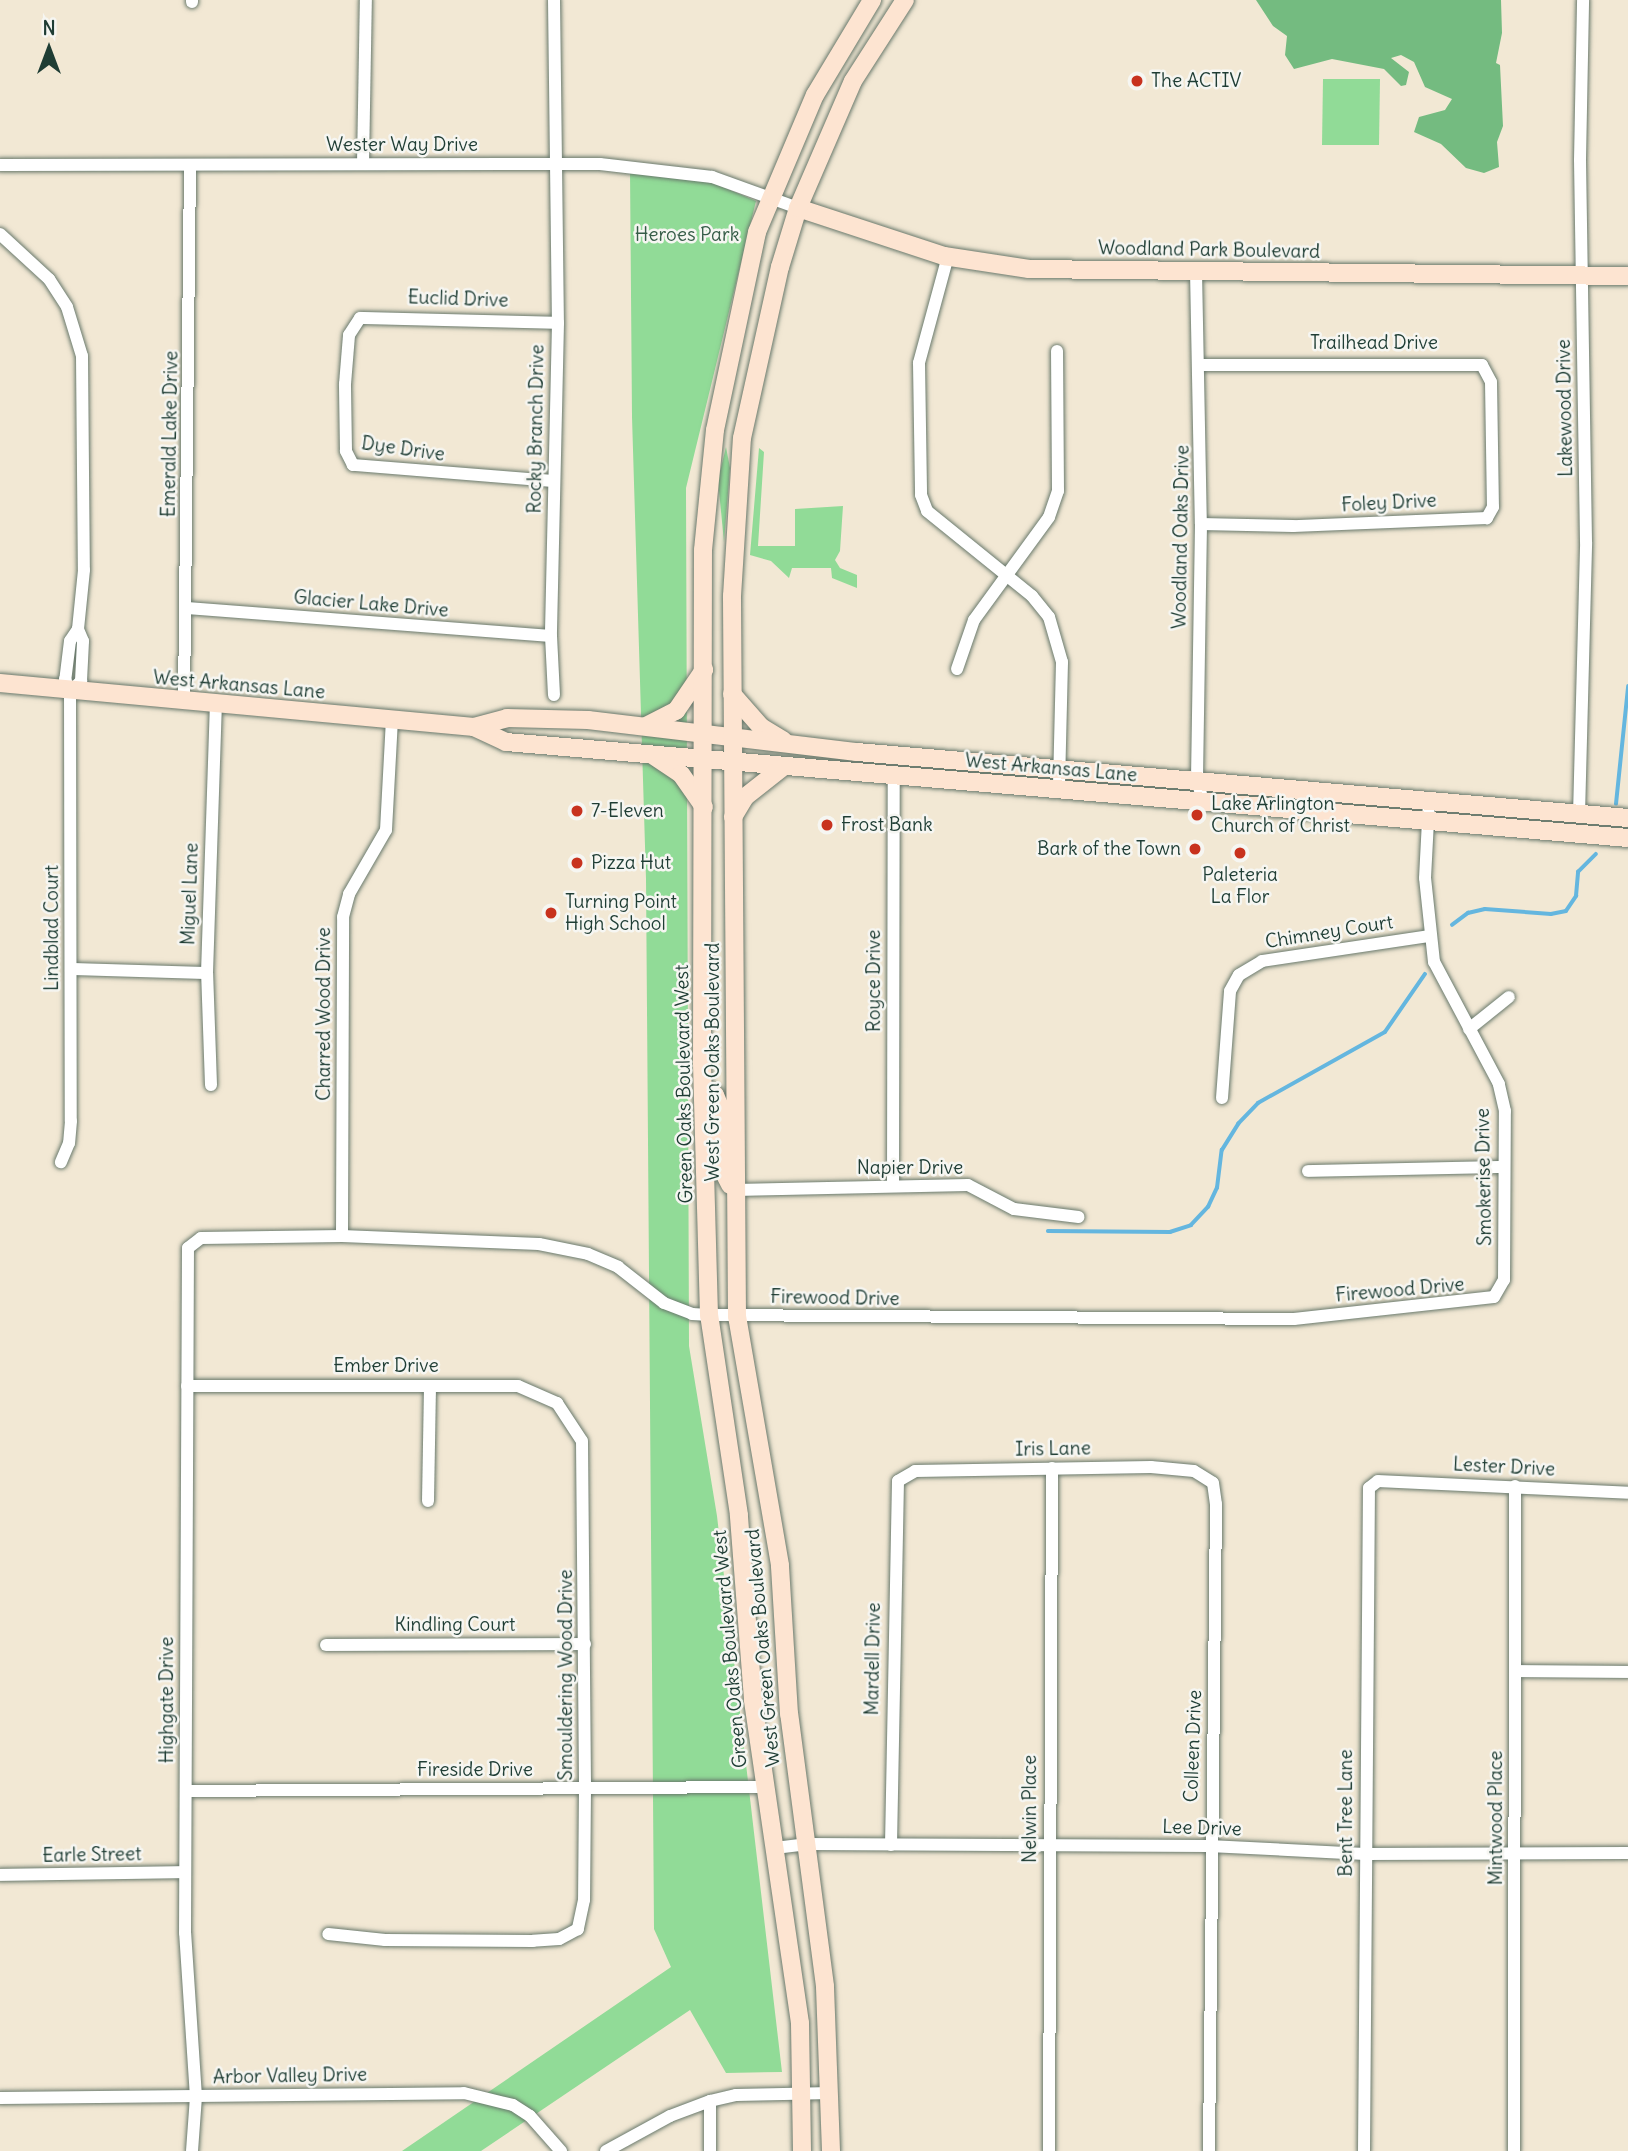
<!DOCTYPE html>
<html>
<head>
<meta charset="utf-8">
<style>
  body { margin:0 }
  #map { position:relative; width:1628px; height:2151px; overflow:hidden; background:#f2e8d4; font-family:Delius,sans-serif }
  div>[style] { position:absolute }
  [style*='--x'] { left:calc(var(--x)*1px); top:calc(var(--y)*1px); width:calc(var(--w)*1px); rotate:calc(var(--a)*1deg) }
  .green>* { inset:0; background:#91db97 }
  .forest>* { inset:0; background:#74bb80 }
  .stream>* { height:3.5px; margin:-1.75px; padding:0 1.75px; transform-origin:1.75px; border-radius:1.75px; background:#64b6df }
  .roads { filter:drop-shadow(0 0 2px #69796c) drop-shadow(0 0 2px #69796c) }
  .street>* { height:12px; margin:-6px; padding:0 6px; transform-origin:6px; border-radius:6px; background:#fff }
  .secondary>* { height:18px; margin:-9px; padding:0 9px; transform-origin:9px; border-radius:9px; background:#fde4d1 }
  .dots>* { width:19px; height:19px; translate:-50% -50%; box-sizing:border-box; border:4px solid #f6f6f2; border-radius:50% }
  span { translate:-50% -50%; white-space:nowrap; text-align:center; line-height:1.15; -webkit-text-stroke:5px #f6f6f2; paint-order:stroke }
  .poi-label { font-size:19px; color:#1f3d34 }
  .left { translate:0 -50%; text-align:left }
  .right { translate:-100% -50%; text-align:right }
  .street-label { font-size:19px; color:#1f3d34 }
  .park-label { font-size:19px; color:#365d48 }
  .north { position:absolute; left:14px; top:14px; width:70px; height:70px; -webkit-text-stroke:5px #f6f6f2; paint-order:stroke; rotate:0deg; font-size:19px; font-weight:700; line-height:28px; text-align:center; color:#1f3d34 }
  .north::after { content:''; display:block; margin:auto; width:24px; height:32px; background:#1f3d34; clip-path:polygon(50% 0,100% 100%,50% 72%,0 100%) }
</style>
</head>
<body>
<div id="map">
  <div class="green">
    <i style="clip-path:polygon(1323px 79px,1380px 79px,1379px 145px,1322px 145px)"></i>
    <i style="clip-path:polygon(630px 171px,711px 182px,756px 201px,686px 488px,689px 1346px,717px 1516px,782px 2072px,726px 2073px,690px 2010px,481px 2151px,402px 2151px,671px 1967px,654px 1929px,646px 879px,632px 417px)"></i>
    <i style="clip-path:polygon(726px 447px,730px 468px,724px 542px,718px 480px)"></i>
    <i style="clip-path:polygon(759px 448px,764px 452px,758px 546px,795px 546px,795px 509px,843px 506px,840px 551px,835px 560px,840px 568px,857px 575px,857px 588px,832px 578px,831px 568px,792px 568px,789px 578px,771px 561px,750px 555px)"></i>
  </div>
  <div class="forest">
    <i style="clip-path:polygon(1256px 0,1501px 0,1502px 33px,1496px 63px,1500px 65px,1503px 126px,1497px 142px,1499px 167px,1484px 173px,1466px 168px,1441px 144px,1414px 132px,1419px 117px,1445px 110px,1452px 99px,1425px 87px,1414px 62px,1401px 55px,1391px 58px,1409px 72px,1406px 85px,1401px 86px,1384px 69px,1332px 59px,1294px 69px,1285px 55px,1287px 36px,1273px 26px)"></i>
  </div>
  <div class="stream">
    <i style="--x:1616;--y:804;--w:118;--a:-84.1"></i>
    <i style="--x:1452;--y:925;--w:20;--a:-37"></i>
    <i style="--x:1468;--y:913;--w:17;--a:-13"></i>
    <i style="--x:1485;--y:909;--w:66;--a:4.3"></i>
    <i style="--x:1551;--y:914;--w:15;--a:-11"></i>
    <i style="--x:1566;--y:911;--w:18;--a:-56"></i>
    <i style="--x:1576;--y:896;--w:24;--a:-85"></i>
    <i style="--x:1578;--y:872;--w:25;--a:-45"></i>
    <i style="--x:1048;--y:1231;--w:122;--a:0.5"></i>
    <i style="--x:1170;--y:1232;--w:22;--a:-18"></i>
    <i style="--x:1191;--y:1225;--w:25;--a:-47"></i>
    <i style="--x:1208;--y:1207;--w:21;--a:-65"></i>
    <i style="--x:1217;--y:1188;--w:38;--a:-83"></i>
    <i style="--x:1222;--y:1150;--w:31;--a:-58"></i>
    <i style="--x:1238;--y:1124;--w:29;--a:-46"></i>
    <i style="--x:1258;--y:1103;--w:145;--a:-29.2"></i>
    <i style="--x:1385;--y:1032;--w:70;--a:-55.4"></i>
  </div>
  <div class="roads">
    <div class="street">
      <i style="--x:192;--y:0;--w:2;--a:90"></i>
      <i style="--x:554;--y:0;--w:323;--a:89.3"></i>
      <i style="--x:558;--y:323;--w:313;--a:91.3"></i>
      <i style="--x:551;--y:636;--w:59;--a:87.1"></i>
      <i style="--x:363;--y:164;--w:164;--a:-89"></i>
      <i style="--x:0;--y:165;--w:600;--a:-0.1"></i>
      <i style="--x:600;--y:164;--w:113;--a:6.6"></i>
      <i style="--x:712;--y:177;--w:91;--a:19.8"></i>
      <i style="--x:0;--y:234;--w:67;--a:42.6"></i>
      <i style="--x:49;--y:279;--w:33;--a:57"></i>
      <i style="--x:67;--y:307;--w:51;--a:73"></i>
      <i style="--x:82;--y:356;--w:214;--a:89.5"></i>
      <i style="--x:84;--y:570;--w:59;--a:95.8"></i>
      <i style="--x:78;--y:629;--w:14;--a:124"></i>
      <i style="--x:70;--y:641;--w:38;--a:97"></i>
      <i style="--x:65;--y:679;--w:14;--a:69"></i>
      <i style="--x:70;--y:692;--w:429;--a:89.9"></i>
      <i style="--x:71;--y:1121;--w:22;--a:95"></i>
      <i style="--x:69;--y:1143;--w:21;--a:113"></i>
      <i style="--x:948;--y:256;--w:111;--a:105.2"></i>
      <i style="--x:919;--y:363;--w:132;--a:89.1"></i>
      <i style="--x:921;--y:495;--w:17;--a:69"></i>
      <i style="--x:927;--y:511;--w:135;--a:39"></i>
      <i style="--x:1032;--y:596;--w:27;--a:51"></i>
      <i style="--x:1049;--y:617;--w:47;--a:73.9"></i>
      <i style="--x:1062;--y:662;--w:127;--a:91.4"></i>
      <i style="--x:1196;--y:271;--w:253;--a:88.9"></i>
      <i style="--x:1201;--y:524;--w:256;--a:90.9"></i>
      <i style="--x:1197;--y:780;--w:22;--a:74"></i>
      <i style="--x:1201;--y:365;--w:281;--a:0"></i>
      <i style="--x:1482;--y:365;--w:19;--a:62"></i>
      <i style="--x:1491;--y:382;--w:125;--a:89.1"></i>
      <i style="--x:1493;--y:507;--w:13;--a:119"></i>
      <i style="--x:1487;--y:518;--w:194;--a:177.6"></i>
      <i style="--x:1293;--y:526;--w:92;--a:-178.8"></i>
      <i style="--x:553;--y:481;--w:201;--a:-175.4"></i>
      <i style="--x:353;--y:465;--w:16;--a:-117"></i>
      <i style="--x:346;--y:451;--w:67;--a:-90.9"></i>
      <i style="--x:345;--y:384;--w:49;--a:-85.3"></i>
      <i style="--x:349;--y:335;--w:20;--a:-57"></i>
      <i style="--x:360;--y:318;--w:198;--a:1.4"></i>
      <i style="--x:187;--y:608;--w:365;--a:4.4"></i>
      <i style="--x:957;--y:669;--w:52;--a:-70.9"></i>
      <i style="--x:974;--y:620;--w:127;--a:-53.9"></i>
      <i style="--x:1049;--y:517;--w:28;--a:-71"></i>
      <i style="--x:1058;--y:491;--w:140;--a:-90.4"></i>
      <i style="--x:70;--y:692;--w:16;--a:-45"></i>
      <i style="--x:81;--y:681;--w:40;--a:-87.1"></i>
      <i style="--x:83;--y:641;--w:13;--a:-113"></i>
      <i style="--x:184;--y:702;--w:535;--a:-89.36"></i>
      <i style="--x:1579;--y:815;--w:273;--a:-88.5"></i>
      <i style="--x:1586;--y:542;--w:382;--a:-90.9"></i>
      <i style="--x:1580;--y:160;--w:160;--a:-88.9"></i>
      <i style="--x:71;--y:969;--w:136;--a:1.7"></i>
      <i style="--x:1469;--y:1029;--w:51;--a:-38.7"></i>
      <i style="--x:211;--y:1085;--w:112;--a:-92"></i>
      <i style="--x:207;--y:973;--w:268;--a:-88.1"></i>
      <i style="--x:1222;--y:1098;--w:107;--a:-85.7"></i>
      <i style="--x:1230;--y:991;--w:18;--a:-61"></i>
      <i style="--x:1239;--y:975;--w:27;--a:-31"></i>
      <i style="--x:1262;--y:961;--w:169;--a:-8.5"></i>
      <i style="--x:1308;--y:1171;--w:196;--a:-1.2"></i>
      <i style="--x:893;--y:1186;--w:410;--a:-89.9"></i>
      <i style="--x:735;--y:1190;--w:233;--a:-1.2"></i>
      <i style="--x:968;--y:1185;--w:52;--a:27.6"></i>
      <i style="--x:1014;--y:1209;--w:65;--a:7"></i>
      <i style="--x:342;--y:1236;--w:319;--a:-89.8"></i>
      <i style="--x:343;--y:917;--w:24;--a:-75"></i>
      <i style="--x:349;--y:894;--w:74;--a:-60"></i>
      <i style="--x:386;--y:830;--w:111;--a:-86.9"></i>
      <i style="--x:187;--y:1386;--w:331;--a:0"></i>
      <i style="--x:518;--y:1386;--w:43;--a:23.6"></i>
      <i style="--x:557;--y:1403;--w:45;--a:56.7"></i>
      <i style="--x:582;--y:1441;--w:348;--a:89.5"></i>
      <i style="--x:585;--y:1789;--w:111;--a:90.5"></i>
      <i style="--x:584;--y:1900;--w:30;--a:102"></i>
      <i style="--x:578;--y:1929;--w:21;--a:152"></i>
      <i style="--x:559;--y:1939;--w:26;--a:176"></i>
      <i style="--x:533;--y:1941;--w:148;--a:-179.6"></i>
      <i style="--x:385;--y:1940;--w:57;--a:-174"></i>
      <i style="--x:428;--y:1501;--w:115;--a:-89"></i>
      <i style="--x:326;--y:1645;--w:259;--a:-0.2"></i>
      <i style="--x:1515;--y:1671;--w:113;--a:0.5"></i>
      <i style="--x:186;--y:1791;--w:579;--a:-0.4"></i>
      <i style="--x:891;--y:1845;--w:364;--a:-88.9"></i>
      <i style="--x:898;--y:1481;--w:20;--a:-30"></i>
      <i style="--x:915;--y:1471;--w:236;--a:-1"></i>
      <i style="--x:1151;--y:1467;--w:43;--a:5.3"></i>
      <i style="--x:1194;--y:1471;--w:22;--a:32"></i>
      <i style="--x:1213;--y:1483;--w:21;--a:82"></i>
      <i style="--x:1216;--y:1504;--w:647;--a:90.62"></i>
      <i style="--x:775;--y:1848;--w:31;--a:-7"></i>
      <i style="--x:806;--y:1844;--w:403;--a:0.3"></i>
      <i style="--x:1209;--y:1846;--w:156;--a:2.9"></i>
      <i style="--x:1365;--y:1854;--w:263;--a:-0.2"></i>
      <i style="--x:0;--y:1875;--w:185;--a:-0.9"></i>
      <i style="--x:0;--y:2098;--w:464;--a:-0.6"></i>
      <i style="--x:464;--y:2093;--w:50;--a:13.8"></i>
      <i style="--x:513;--y:2105;--w:20;--a:33"></i>
      <i style="--x:530;--y:2116;--w:47;--a:48.5"></i>
      <i style="--x:192;--y:2151;--w:54;--a:-85.8"></i>
      <i style="--x:196;--y:2097;--w:164;--a:-93.8"></i>
      <i style="--x:185;--y:1933;--w:685;--a:-89.75"></i>
      <i style="--x:188;--y:1248;--w:16;--a:-38"></i>
      <i style="--x:201;--y:1238;--w:141;--a:-0.8"></i>
      <i style="--x:342;--y:1236;--w:197;--a:2.3"></i>
      <i style="--x:539;--y:1244;--w:50;--a:11.5"></i>
      <i style="--x:588;--y:1254;--w:33;--a:23"></i>
      <i style="--x:618;--y:1267;--w:58;--a:38"></i>
      <i style="--x:664;--y:1303;--w:30;--a:21"></i>
      <i style="--x:692;--y:1314;--w:17;--a:3"></i>
      <i style="--x:709;--y:1315;--w:585;--a:0.39"></i>
      <i style="--x:1294;--y:1319;--w:201;--a:-6.3"></i>
      <i style="--x:1494;--y:1297;--w:20;--a:-60"></i>
      <i style="--x:1504;--y:1280;--w:169;--a:-89.7"></i>
      <i style="--x:1505;--y:1111;--w:28;--a:-103"></i>
      <i style="--x:1499;--y:1084;--w:138;--a:-118"></i>
      <i style="--x:1434;--y:962;--w:84;--a:-96.1"></i>
      <i style="--x:1425;--y:878;--w:76;--a:-87"></i>
      <i style="--x:606;--y:2151;--w:73;--a:-28.7"></i>
      <i style="--x:670;--y:2116;--w:43;--a:-20.6"></i>
      <i style="--x:710;--y:2101;--w:27;--a:-13"></i>
      <i style="--x:736;--y:2095;--w:95;--a:-1.2"></i>
      <i style="--x:710;--y:2151;--w:50;--a:-90"></i>
      <i style="--x:1049;--y:2151;--w:683;--a:-89.75"></i>
      <i style="--x:1364;--y:2151;--w:663;--a:-89.57"></i>
      <i style="--x:1369;--y:1488;--w:11;--a:-38"></i>
      <i style="--x:1378;--y:1481;--w:250;--a:2.7"></i>
      <i style="--x:1514;--y:2151;--w:665;--a:-89.91"></i>
    </div>
    <div class="secondary">
      <i style="--x:798;--y:208;--w:154;--a:18.2"></i>
      <i style="--x:944;--y:256;--w:86;--a:8.7"></i>
      <i style="--x:1029;--y:269;--w:599;--a:0.67"></i>
      <i style="--x:0;--y:683;--w:476;--a:5.3"></i>
      <i style="--x:474;--y:727;--w:35;--a:25"></i>
      <i style="--x:506;--y:742;--w:1126;--a:4.89"></i>
      <i style="--x:732;--y:694;--w:44;--a:48.7"></i>
      <i style="--x:761;--y:727;--w:26;--a:31"></i>
      <i style="--x:646;--y:726;--w:34;--a:-27"></i>
      <i style="--x:676;--y:711;--w:50;--a:-55.7"></i>
      <i style="--x:474;--y:727;--w:34;--a:-15"></i>
      <i style="--x:507;--y:718;--w:81;--a:1.4"></i>
      <i style="--x:588;--y:720;--w:271;--a:6.8"></i>
      <i style="--x:857;--y:752;--w:774;--a:4.89"></i>
      <i style="--x:654;--y:756;--w:32;--a:34"></i>
      <i style="--x:681;--y:774;--w:40;--a:55.1"></i>
      <i style="--x:733;--y:817;--w:23;--a:-59"></i>
      <i style="--x:745;--y:797;--w:48;--a:-38.3"></i>
      <i style="--x:703;--y:1087;--w:14;--a:34"></i>
      <i style="--x:715;--y:1095;--w:11;--a:68"></i>
      <i style="--x:719;--y:1105;--w:64;--a:87.3"></i>
      <i style="--x:722;--y:1169;--w:18;--a:63"></i>
      <i style="--x:802;--y:2151;--w:128;--a:-90.9"></i>
      <i style="--x:800;--y:2023;--w:327;--a:-98.3"></i>
      <i style="--x:753;--y:1699;--w:185;--a:-94.4"></i>
      <i style="--x:739;--y:1515;--w:202;--a:-98.5"></i>
      <i style="--x:709;--y:1315;--w:254;--a:-91.6"></i>
      <i style="--x:702;--y:1061;--w:511;--a:-89.89"></i>
      <i style="--x:703;--y:550;--w:121;--a:-84.3"></i>
      <i style="--x:715;--y:430;--w:202;--a:-78"></i>
      <i style="--x:757;--y:232;--w:149;--a:-67.1"></i>
      <i style="--x:815;--y:95;--w:111;--a:-59"></i>
      <i style="--x:831;--y:2151;--w:165;--a:-92.1"></i>
      <i style="--x:825;--y:1986;--w:274;--a:-97.5"></i>
      <i style="--x:789;--y:1714;--w:149;--a:-93.5"></i>
      <i style="--x:780;--y:1565;--w:253;--a:-99.8"></i>
      <i style="--x:737;--y:1316;--w:720;--a:-90.4"></i>
      <i style="--x:732;--y:596;--w:158;--a:-86.4"></i>
      <i style="--x:742;--y:438;--w:175;--a:-77.5"></i>
      <i style="--x:780;--y:267;--w:62;--a:-73"></i>
      <i style="--x:798;--y:208;--w:138;--a:-66.6"></i>
      <i style="--x:853;--y:81;--w:96;--a:-57.3"></i>
    </div>
  </div>
  <div class="dots">
    <i style="left:1137px;top:81px;background:#c8321e"></i>
    <i style="left:577px;top:811px;background:#c8321e"></i>
    <i style="left:1197px;top:815px;background:#c8321e"></i>
    <i style="left:827px;top:825px;background:#c8321e"></i>
    <i style="left:1195px;top:849px;background:#c8321e"></i>
    <i style="left:1240px;top:853px;background:#c8321e"></i>
    <i style="left:577px;top:863px;background:#c8321e"></i>
    <i style="left:551px;top:913px;background:#c8321e"></i>
  </div>
  <div class="poi-label">
    <span class="left" style="left:1151px;top:81px">The ACTIV</span>
    <span class="left" style="left:1211px;top:815px">Lake Arlington<br>Church of Christ</span>
    <span class="left" style="left:591px;top:811px">7-Eleven</span>
    <span class="left" style="left:841px;top:825px">Frost Bank</span>
    <span class="right" style="left:1181px;top:849px">Bark of the Town</span>
    <span class="left" style="left:591px;top:863px">Pizza Hut</span>
    <span style="left:1240px;top:886px">Paleteria<br>La Flor</span>
    <span class="left" style="left:565px;top:913px">Turning Point<br>High School</span>
  </div>
  <div class="street-label">
    <span style="left:402px;top:145px">Wester Way Drive</span>
    <span style="left:1209px;top:250px;rotate:1deg">Woodland Park Boulevard</span>
    <span style="left:458px;top:299px;rotate:2deg">Euclid Drive</span>
    <span style="left:1374px;top:343px">Trailhead Drive</span>
    <span style="left:1565px;top:408px;rotate:-91deg">Lakewood Drive</span>
    <span style="left:536px;top:429px;rotate:-89deg">Rocky Branch Drive</span>
    <span style="left:170px;top:434px;rotate:-89deg">Emerald Lake Drive</span>
    <span style="left:403px;top:449px;rotate:8deg">Dye Drive</span>
    <span style="left:1389px;top:503px;rotate:-3deg">Foley Drive</span>
    <span style="left:1181px;top:537px;rotate:-89deg">Woodland Oaks Drive</span>
    <span style="left:371px;top:604px;rotate:5deg">Glacier Lake Drive</span>
    <span style="left:239px;top:685px;rotate:5deg">West Arkansas Lane</span>
    <span style="left:1051px;top:768px;rotate:5deg">West Arkansas Lane</span>
    <span style="left:190px;top:894px;rotate:-88deg">Miguel Lane</span>
    <span style="left:52px;top:928px;rotate:-90deg">Lindblad Court</span>
    <span style="left:1329px;top:932px;rotate:-9deg">Chimney Court</span>
    <span style="left:874px;top:981px;rotate:-90deg">Royce Drive</span>
    <span style="left:324px;top:1014px;rotate:-90deg">Charred Wood Drive</span>
    <span style="left:713px;top:1062px;rotate:-90deg">West Green Oaks Boulevard</span>
    <span style="left:684px;top:1084px;rotate:-91deg">Green Oaks Boulevard West</span>
    <span style="left:910px;top:1168px">Napier Drive</span>
    <span style="left:1484px;top:1177px;rotate:-91deg">Smokerise Drive</span>
    <span style="left:1400px;top:1290px;rotate:-5deg">Firewood Drive</span>
    <span style="left:835px;top:1298px;rotate:1deg">Firewood Drive</span>
    <span style="left:386px;top:1366px">Ember Drive</span>
    <span style="left:1053px;top:1449px;rotate:-1deg">Iris Lane</span>
    <span style="left:1504px;top:1467px;rotate:3deg">Lester Drive</span>
    <span style="left:455px;top:1625px">Kindling Court</span>
    <span style="left:763px;top:1648px;rotate:-95deg">West Green Oaks Boulevard</span>
    <span style="left:730px;top:1649px;rotate:-95deg">Green Oaks Boulevard West</span>
    <span style="left:873px;top:1659px;rotate:-89deg">Mardell Drive</span>
    <span style="left:566px;top:1675px;rotate:-90deg">Smouldering Wood Drive</span>
    <span style="left:167px;top:1700px;rotate:-90deg">Highgate Drive</span>
    <span style="left:1193px;top:1746px;rotate:-88deg">Colleen Drive</span>
    <span style="left:475px;top:1770px">Fireside Drive</span>
    <span style="left:1030px;top:1809px;rotate:-90deg">Nelwin Place</span>
    <span style="left:1346px;top:1813px;rotate:-90deg">Bent Tree Lane</span>
    <span style="left:1496px;top:1818px;rotate:-90deg">Mintwood Place</span>
    <span style="left:1202px;top:1828px;rotate:2deg">Lee Drive</span>
    <span style="left:92px;top:1855px;rotate:-1deg">Earle Street</span>
    <span style="left:290px;top:2076px;rotate:-1deg">Arbor Valley Drive</span>
  </div>
  <div class="park-label">
    <span style="left:687px;top:235px">Heroes Park</span>
  </div>
  <div class="north">N</div>
</div>
</body>
</html>
